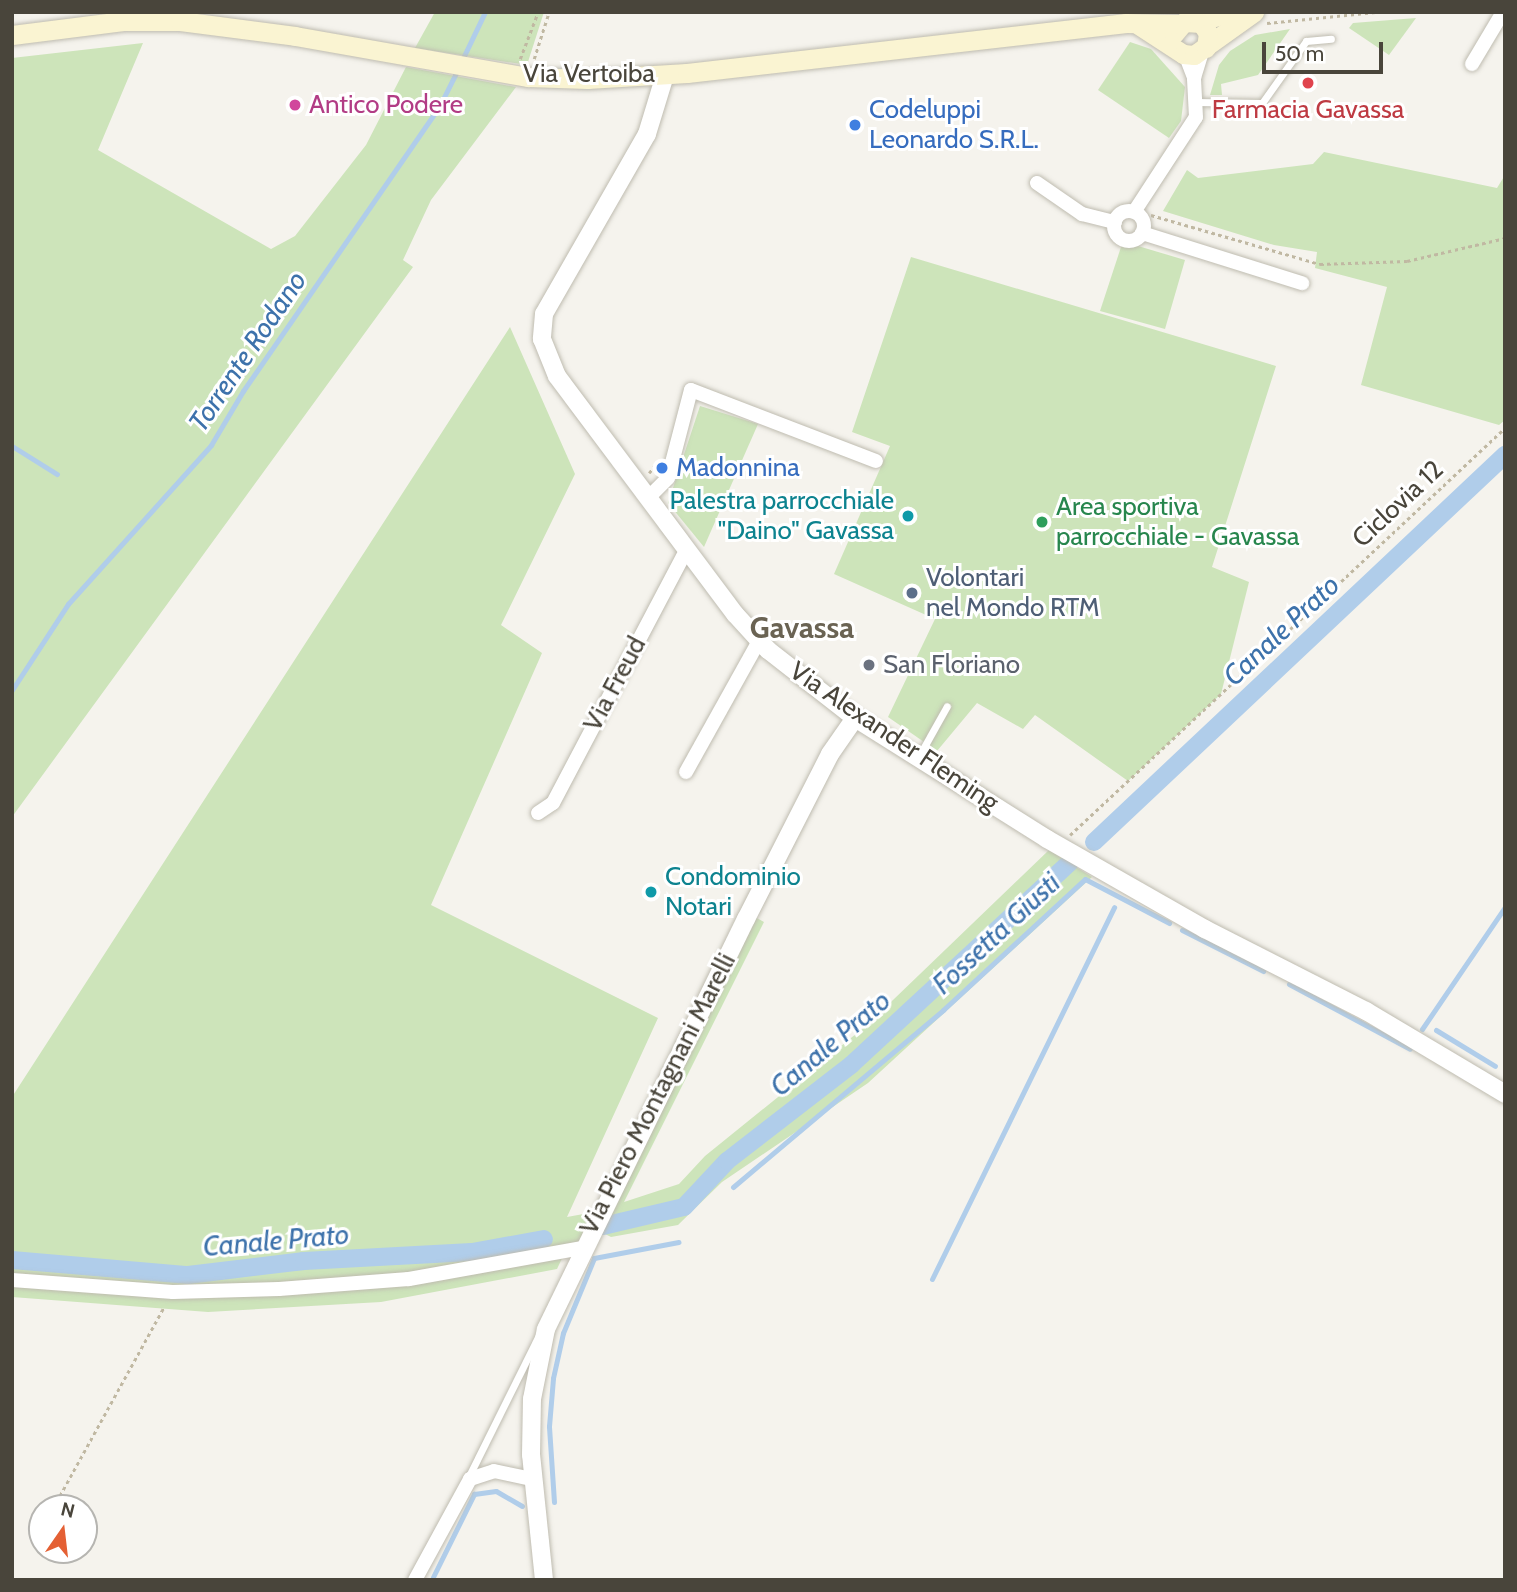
<!DOCTYPE html>
<html>
<head>
<meta charset="utf-8">
<style>
  body { margin:0 }
  #map { position:relative; width:1517px; height:1592px; overflow:hidden; background:#f5f3ed; font-family:Cabin,sans-serif }
  div>[style] { position:absolute }
  [style*='--x'] { left:calc(var(--x)*1px); top:calc(var(--y)*1px); width:calc(var(--w)*1px); rotate:calc(var(--a)*1deg) }
  .green>* { inset:0; background:#cde4ba }
  .stream>* { height:5px; margin:-2.5px; padding:0 2.5px; transform-origin:2.5px; border-radius:2.5px; background:#b0cdea }
  .canal>* { height:18px; margin:-9px; padding:0 9px; transform-origin:9px; border-radius:9px; background:#b0cdea }
  .path>* { height:2.5px; margin-top:-1.25px; transform-origin:0; background:repeating-linear-gradient(90deg,#c0b8a2 0 3.5px,transparent 0 7px) }
  .roads { filter:drop-shadow(0 0 2px #bfbcb0) drop-shadow(0 0 2px #bfbcb0) }
  .service>* { height:7px; margin:-3.5px; padding:0 3.5px; transform-origin:3.5px; border-radius:3.5px; background:#fff }
  .minor>* { height:14px; margin:-7px; padding:0 7px; transform-origin:7px; border-radius:7px; background:#fff }
  .minor>.ring { margin:-7px; padding:0; box-sizing:content-box; background:none; border:14px solid #fff; border-radius:50% }
  .tertiary>* { height:18px; margin:-9px; padding:0 9px; transform-origin:9px; border-radius:9px; background:#fff }
  .secondary>* { height:19px; margin:-9.5px; padding:0 9.5px; transform-origin:9.5px; border-radius:9.5px; background:#faf4d2 }
  .dots>* { width:19px; height:19px; translate:-50% -50%; box-sizing:border-box; border:4px solid #fff; border-radius:50% }
  span { translate:-50% -50%; white-space:nowrap; text-align:center; line-height:1.15; -webkit-text-stroke:6px #fff; paint-order:stroke }
  .street-label { font-size:26px; color:#49453b }
  .hotel-label { font-size:26px; color:#b23c85 }
  .left { translate:0 -50%; text-align:left }
  .shop-label { font-size:26px; color:#366cbe }
  .health-label { font-size:26px; color:#be3a42 }
  .culture-label { font-size:26px; color:#0d838f }
  .right { translate:-100% -50%; text-align:right }
  .leisure-label { font-size:26px; color:#27864d }
  .service-label { font-size:26px; color:#4e5e75 }
  .worship-label { font-size:26px; color:#5b616d }
  .water-label { font-size:28px; color:#3d72ab; font-style:italic }
  .quarter-label { font-size:30px; color:#6a6353; font-weight:700 }
  .frame { position:absolute; inset:0; border:14px solid #49453b; pointer-events:none }
  .north { position:absolute; left:28px; top:1494px; width:70px; height:70px; box-sizing:border-box; background:#fff; border:2px solid #b6b5b1; border-radius:50%; rotate:14deg; font-size:19px; font-weight:700; line-height:28px; text-align:center; color:#49453b }
  .north::after { content:''; display:block; margin:auto; width:24px; height:32px; background:#e46034; clip-path:polygon(50% 0,100% 100%,50% 72%,0 100%) }
  .scale { position:absolute; left:1262px; top:42px; width:121px; height:32px; box-sizing:border-box; border:4px solid #49453b; border-top:0; padding-left:9px; font-size:21px; line-height:24px; white-space:nowrap; color:#49453b; -webkit-text-stroke:5px #fff; paint-order:stroke }
</style>
</head>
<body>
<div id="map">
  <div class="green">
    <i style="clip-path:polygon(435px 12px,544px 12px,527px 65px,415px 48px)"></i>
    <i style="clip-path:polygon(1416px 18px,1389px 55px,1349px 28px,1353px 23px)"></i>
    <i style="clip-path:polygon(1290px 29px,1258px 75px,1221px 84px,1222px 95px,1210px 95px,1219px 65px,1230px 51px,1255px 35px)"></i>
    <i style="clip-path:polygon(1130px 42px,1151px 49px,1185px 87px,1181px 121px,1169px 138px,1098px 90px)"></i>
    <i style="clip-path:polygon(143px 43px,98px 150px,271px 249px,295px 236px,366px 145px,406px 67px,516px 87px,431px 200px,403px 260px,413px 267px,12px 817px,12px 58px)"></i>
    <i style="clip-path:polygon(1324px 152px,1497px 188px,1505px 175px,1505px 420px,1499px 425px,1361px 385px,1387px 287px,1315px 268px,1317px 252px,1274px 245px,1163px 211px,1187px 170px,1198px 178px,1313px 164px)"></i>
    <i style="clip-path:polygon(1138px 246px,1185px 260px,1165px 329px,1100px 311px,1121px 247px)"></i>
    <i style="clip-path:polygon(911px 257px,1276px 366px,1212px 567px,1249px 582px,1221px 694px,1128px 781px,1035px 715px,1023px 729px,977px 703px,937px 751px,888px 717px,935px 619px,834px 574px,890px 446px,852px 432px)"></i>
    <i style="clip-path:polygon(510px 327px,575px 474px,501px 625px,542px 653px,431px 905px,658px 1018px,567px 1217px,600px 1211px,581px 1248px,565px 1252px,557px 1269px,381px 1302px,208px 1312px,12px 1297px,12px 1097px)"></i>
    <i style="clip-path:polygon(700px 406px,758px 424px,704px 547px,668px 503px)"></i>
    <i style="clip-path:polygon(1049px 850px,1092px 877px,868px 1083px,722px 1182px,678px 1225px,611px 1237px,599px 1231px,755px 917px,764px 922px,624px 1202px,679px 1184px,705px 1156px,867px 1025px)"></i>
  </div>
  <div class="stream">
    <i style="--x:462;--y:60;--w:53;--a:-64.4"></i>
    <i style="--x:12;--y:446;--w:53;--a:31.9"></i>
    <i style="--x:12;--y:690;--w:103;--a:-56.9"></i>
    <i style="--x:68;--y:604;--w:214;--a:-48"></i>
    <i style="--x:211;--y:445;--w:63;--a:-59.3"></i>
    <i style="--x:243;--y:391;--w:345;--a:-55.4"></i>
    <i style="--x:439;--y:107;--w:42;--a:-63.4"></i>
    <i style="--x:1182;--y:930;--w:91;--a:26.8"></i>
    <i style="--x:1289;--y:984;--w:137;--a:28.2"></i>
    <i style="--x:1422;--y:1029;--w:148;--a:-55.8"></i>
    <i style="--x:1436;--y:1030;--w:69;--a:31.4"></i>
    <i style="--x:733;--y:1187;--w:275;--a:-40.1"></i>
    <i style="--x:943;--y:1010;--w:193;--a:-42.7"></i>
    <i style="--x:1085;--y:879;--w:95;--a:27.6"></i>
    <i style="--x:932;--y:1279;--w:414;--a:-63.9"></i>
    <i style="--x:554;--y:1502;--w:76;--a:-93.8"></i>
    <i style="--x:549;--y:1426;--w:48;--a:-85.2"></i>
    <i style="--x:553;--y:1378;--w:46;--a:-77.5"></i>
    <i style="--x:563;--y:1333;--w:81;--a:-67.5"></i>
    <i style="--x:594;--y:1258;--w:86;--a:-10.7"></i>
    <i style="--x:433;--y:1577;--w:93;--a:-63.7"></i>
    <i style="--x:474;--y:1494;--w:22;--a:-8"></i>
    <i style="--x:496;--y:1491;--w:30;--a:30"></i>
  </div>
  <div class="canal">
    <i style="--x:1094;--y:842;--w:565;--a:-43.28"></i>
    <i style="--x:603;--y:1226;--w:83;--a:-13.2"></i>
    <i style="--x:684;--y:1207;--w:63;--a:-46.9"></i>
    <i style="--x:727;--y:1161;--w:157;--a:-37.7"></i>
    <i style="--x:851;--y:1065;--w:299;--a:-42.8"></i>
    <i style="--x:12;--y:1260;--w:177;--a:4.9"></i>
    <i style="--x:188;--y:1275;--w:117;--a:-6.9"></i>
    <i style="--x:304;--y:1261;--w:168;--a:-3.1"></i>
    <i style="--x:472;--y:1252;--w:73;--a:-10.2"></i>
  </div>
  <div class="path">
    <i style="--x:1267;--y:23;--w:109;--a:-5.8"></i>
    <i style="--x:520;--y:59;--w:50;--a:-69"></i>
    <i style="--x:534;--y:59;--w:49;--a:-72.3"></i>
    <i style="--x:1151;--y:215;--w:176;--a:16.2"></i>
    <i style="--x:1320;--y:264;--w:87;--a:-2"></i>
    <i style="--x:1407;--y:261;--w:101;--a:-13.2"></i>
    <i style="--x:649;--y:473;--w:13;--a:-51"></i>
    <i style="--x:1070;--y:835;--w:596;--a:-43.1"></i>
    <i style="--x:53;--y:1508;--w:230;--a:-61.1"></i>
    <i style="--x:39;--y:1534;--w:7;--a:-63"></i>
  </div>
  <div class="roads">
    <div class="service">
      <i style="--x:1195;--y:102;--w:67;--a:0.9"></i>
      <i style="--x:1262;--y:103;--w:76;--a:-54.6"></i>
      <i style="--x:1306;--y:41;--w:25;--a:-5"></i>
      <i style="--x:919;--y:756;--w:57;--a:-60.8"></i>
      <i style="--x:467;--y:1480;--w:160;--a:-63.6"></i>
    </div>
    <div class="minor">
      <i style="--x:1185;--y:54;--w:26;--a:69"></i>
      <i style="--x:1194;--y:78;--w:27;--a:-73"></i>
      <i style="--x:1472;--y:64;--w:61;--a:-59.2"></i>
      <i style="--x:1037;--y:183;--w:55;--a:34.6"></i>
      <i style="--x:1082;--y:214;--w:34;--a:14"></i>
      <i class="ring" style="left:1114px;top:211px;width:16px;height:16px"></i>
      <i style="--x:1134;--y:212;--w:113;--a:-56.9"></i>
      <i style="--x:1196;--y:117;--w:39;--a:-93"></i>
      <i style="--x:1142;--y:233;--w:168;--a:17.4"></i>
      <i style="--x:648;--y:498;--w:28;--a:-45"></i>
      <i style="--x:668;--y:478;--w:91;--a:-75.4"></i>
      <i style="--x:691;--y:390;--w:198;--a:21"></i>
      <i style="--x:686;--y:772;--w:150;--a:-60.9"></i>
      <i style="--x:538;--y:813;--w:18;--a:-34"></i>
      <i style="--x:553;--y:803;--w:287;--a:-62.2"></i>
      <i style="--x:12;--y:1280;--w:161;--a:4.3"></i>
      <i style="--x:173;--y:1292;--w:106;--a:-1.6"></i>
      <i style="--x:279;--y:1289;--w:130;--a:-4.4"></i>
      <i style="--x:409;--y:1279;--w:175;--a:-10.2"></i>
      <i style="--x:415;--y:1580;--w:115;--a:-61.4"></i>
      <i style="--x:470;--y:1479;--w:25;--a:-18"></i>
      <i style="--x:494;--y:1471;--w:39;--a:12"></i>
    </div>
    <div class="tertiary">
      <i style="--x:665;--y:75;--w:62;--a:107"></i>
      <i style="--x:647;--y:134;--w:207;--a:119.8"></i>
      <i style="--x:544;--y:314;--w:25;--a:95"></i>
      <i style="--x:542;--y:339;--w:40;--a:68"></i>
      <i style="--x:557;--y:376;--w:297;--a:53.2"></i>
      <i style="--x:735;--y:614;--w:49;--a:47.5"></i>
      <i style="--x:768;--y:650;--w:110;--a:38"></i>
      <i style="--x:855;--y:718;--w:227;--a:32.2"></i>
      <i style="--x:1047;--y:839;--w:182;--a:29.7"></i>
      <i style="--x:1205;--y:929;--w:181;--a:27"></i>
      <i style="--x:1366;--y:1011;--w:162;--a:30.8"></i>
      <i style="--x:544;--y:1580;--w:126;--a:-95.9"></i>
      <i style="--x:531;--y:1455;--w:56;--a:-89"></i>
      <i style="--x:532;--y:1399;--w:71;--a:-78.7"></i>
      <i style="--x:546;--y:1329;--w:456;--a:-64"></i>
      <i style="--x:746;--y:919;--w:185;--a:-63"></i>
      <i style="--x:830;--y:754;--w:44;--a:-55.2"></i>
    </div>
    <div class="secondary">
      <i style="--x:1197;--y:22;--w:36;--a:-16"></i>
      <i style="--x:1137;--y:24;--w:55;--a:33.1"></i>
      <i style="--x:1183;--y:54;--w:11;--a:5"></i>
      <i style="--x:1194;--y:55;--w:74;--a:-35.6"></i>
      <i style="--x:1174;--y:34;--w:16;--a:-50"></i>
      <i style="--x:1184;--y:22;--w:17;--a:3"></i>
      <i style="--x:1201;--y:23;--w:12;--a:55"></i>
      <i style="--x:1208;--y:33;--w:15;--a:98"></i>
      <i style="--x:12;--y:35;--w:112;--a:-7.2"></i>
      <i style="--x:123;--y:21;--w:57;--a:0"></i>
      <i style="--x:180;--y:21;--w:116;--a:7.4"></i>
      <i style="--x:295;--y:36;--w:237;--a:10"></i>
      <i style="--x:528;--y:77;--w:59;--a:1.9"></i>
      <i style="--x:587;--y:79;--w:100;--a:-3.4"></i>
      <i style="--x:687;--y:73;--w:442;--a:-6.5"></i>
      <i style="--x:1126;--y:23;--w:55;--a:1"></i>
    </div>
  </div>
  <div class="dots">
    <i style="left:1308px;top:83px;background:#e0444e"></i>
    <i style="left:295px;top:105px;background:#d1479c"></i>
    <i style="left:855px;top:125px;background:#3f7fe0"></i>
    <i style="left:662px;top:468px;background:#3f7fe0"></i>
    <i style="left:908px;top:516px;background:#0f9aa8"></i>
    <i style="left:1042px;top:522px;background:#2e9e5b"></i>
    <i style="left:912px;top:593px;background:#5c6f8a"></i>
    <i style="left:869px;top:665px;background:#6b7280"></i>
    <i style="left:651px;top:892px;background:#0f9aa8"></i>
  </div>
  <div class="street-label">
    <span style="left:589px;top:74px">Via Vertoiba</span>
    <span style="left:1398px;top:504px;rotate:-43deg">Ciclovia 12</span>
    <span style="left:615px;top:684px;rotate:-62deg">Via Freud</span>
    <span style="left:894px;top:737px;rotate:34deg">Via Alexander Fleming</span>
    <span style="left:658px;top:1094px;rotate:-63deg">Via Piero Montagnani Marelli</span>
  </div>
  <div class="hotel-label">
    <span class="left" style="left:309px;top:105px">Antico Podere</span>
  </div>
  <div class="shop-label">
    <span class="left" style="left:869px;top:125px">Codeluppi<br>Leonardo S.R.L.</span>
    <span class="left" style="left:676px;top:468px">Madonnina</span>
  </div>
  <div class="health-label">
    <span style="left:1308px;top:110px">Farmacia Gavassa</span>
  </div>
  <div class="culture-label">
    <span class="right" style="left:894px;top:516px">Palestra parrocchiale<br>"Daino" Gavassa</span>
    <span class="left" style="left:665px;top:892px">Condominio<br>Notari</span>
  </div>
  <div class="leisure-label">
    <span class="left" style="left:1056px;top:522px">Area sportiva<br>parrocchiale - Gavassa</span>
  </div>
  <div class="service-label">
    <span class="left" style="left:926px;top:593px">Volontari<br>nel Mondo RTM</span>
  </div>
  <div class="worship-label">
    <span class="left" style="left:883px;top:665px">San Floriano</span>
  </div>
  <div class="water-label">
    <span style="left:247px;top:351px;rotate:-56deg">Torrente Rodano</span>
    <span style="left:1281px;top:630px;rotate:-43deg">Canale Prato</span>
    <span style="left:996px;top:933px;rotate:-43deg">Fossetta Giusti</span>
    <span style="left:830px;top:1043px;rotate:-40deg">Canale Prato</span>
    <span style="left:276px;top:1240px;rotate:-5deg">Canale Prato</span>
  </div>
  <div class="quarter-label">
    <span style="left:802px;top:628px">Gavassa</span>
  </div>
  <div class="frame"></div>
  <div class="north">N</div>
  <div class="scale">50 m</div>
</div>
</body>
</html>
